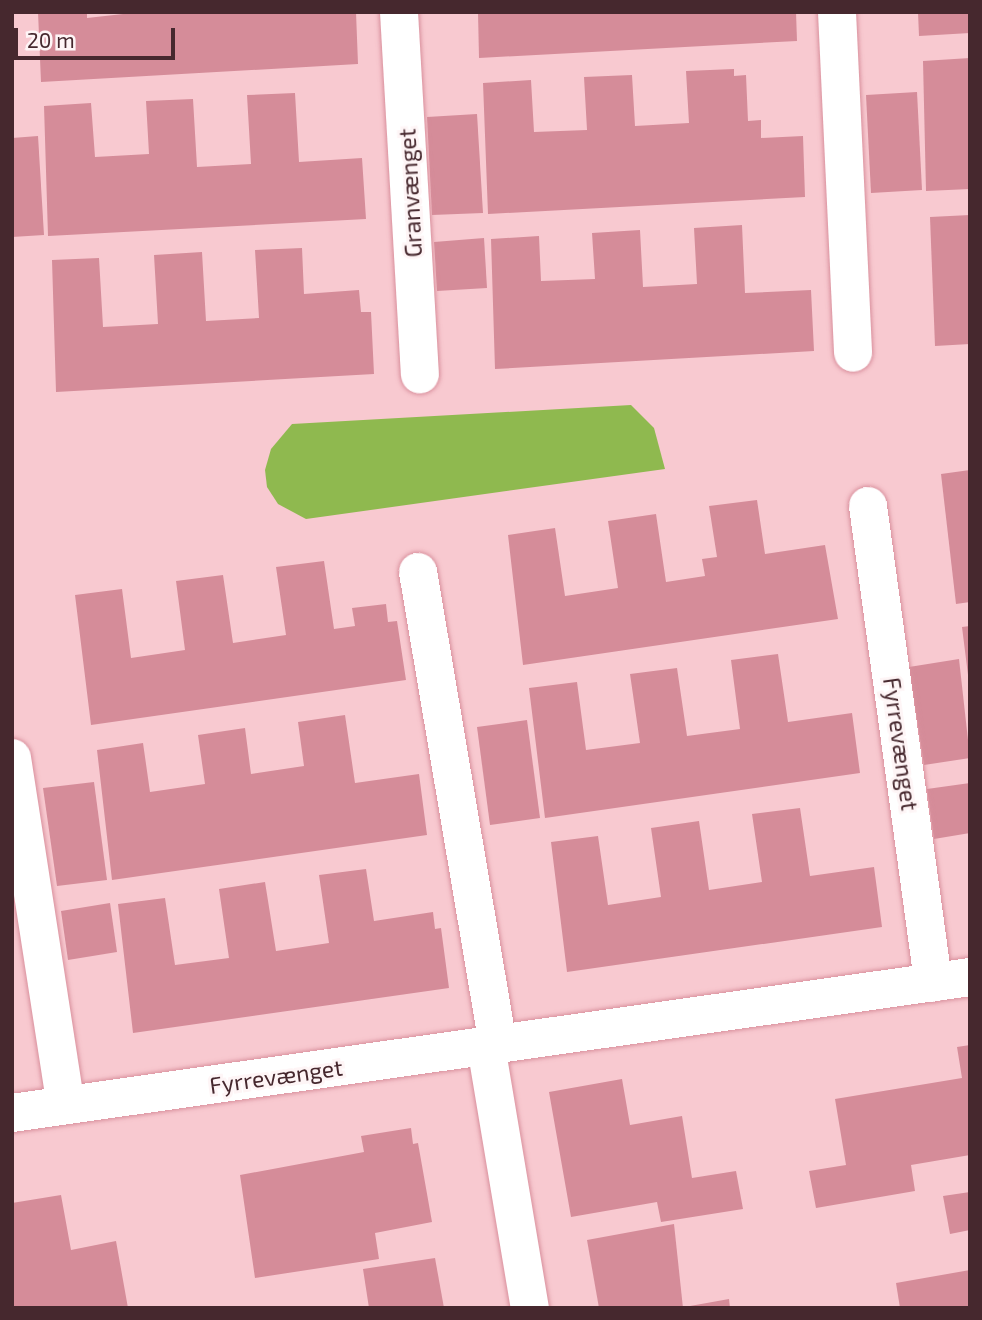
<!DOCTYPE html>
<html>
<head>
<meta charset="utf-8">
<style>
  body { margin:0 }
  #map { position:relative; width:982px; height:1320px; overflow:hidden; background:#f8c9d0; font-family:"Exo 2",sans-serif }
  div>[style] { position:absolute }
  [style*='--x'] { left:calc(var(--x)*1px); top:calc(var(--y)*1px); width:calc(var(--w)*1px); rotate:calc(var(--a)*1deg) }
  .green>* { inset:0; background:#8fb94f }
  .building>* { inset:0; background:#d58c99 }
  .roads { filter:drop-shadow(0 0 2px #d9909d) drop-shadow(0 0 2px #d9909d) }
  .street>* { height:38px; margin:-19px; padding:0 19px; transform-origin:19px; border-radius:19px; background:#fff }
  span { translate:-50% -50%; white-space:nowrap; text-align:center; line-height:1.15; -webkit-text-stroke:6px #fef5f6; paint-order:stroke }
  .street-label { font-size:23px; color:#46282e }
  .frame { position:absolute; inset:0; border:14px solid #46282e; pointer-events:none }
  .scale { position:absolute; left:14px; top:28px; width:161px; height:32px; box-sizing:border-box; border:4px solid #46282e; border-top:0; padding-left:9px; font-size:21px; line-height:24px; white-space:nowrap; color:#46282e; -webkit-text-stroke:5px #fef5f6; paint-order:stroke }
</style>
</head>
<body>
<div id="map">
  <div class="green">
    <i style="clip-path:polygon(631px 405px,654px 428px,665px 469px,306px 519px,278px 504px,267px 487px,265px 470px,271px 449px,292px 424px)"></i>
  </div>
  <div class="building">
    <i style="clip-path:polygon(38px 12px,87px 12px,87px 18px,141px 12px,356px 12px,358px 64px,41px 82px)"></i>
    <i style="clip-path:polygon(478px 12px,796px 12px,797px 41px,479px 58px)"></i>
    <i style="clip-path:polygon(918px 12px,970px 12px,970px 33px,919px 36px)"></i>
    <i style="clip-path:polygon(970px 58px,970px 189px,926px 191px,923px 61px)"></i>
    <i style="clip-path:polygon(734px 69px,734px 76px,746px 75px,748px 121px,761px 120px,761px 138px,803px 136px,805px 197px,488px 214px,483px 83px,531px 80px,534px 132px,587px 130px,584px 77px,632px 75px,635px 126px,689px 123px,686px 71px)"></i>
    <i style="clip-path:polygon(917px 92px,922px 190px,871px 193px,866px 95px)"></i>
    <i style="clip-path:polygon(295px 93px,299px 162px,362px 158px,366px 219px,48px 236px,44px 106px,91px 103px,95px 157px,149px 154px,146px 101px,193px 99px,197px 167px,251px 164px,247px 95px)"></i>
    <i style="clip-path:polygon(477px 114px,483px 213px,432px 215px,427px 117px)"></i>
    <i style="clip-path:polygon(38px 136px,44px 235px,12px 237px,12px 138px)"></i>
    <i style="clip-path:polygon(970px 215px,970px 344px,935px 346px,930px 217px)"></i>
    <i style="clip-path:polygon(742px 225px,745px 293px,811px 290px,814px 351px,495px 369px,491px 239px,539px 236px,541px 281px,595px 279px,592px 233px,640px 230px,643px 287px,697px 284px,694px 228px)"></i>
    <i style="clip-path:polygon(484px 238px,487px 288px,437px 291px,434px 242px)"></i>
    <i style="clip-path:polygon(302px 248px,304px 294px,359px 290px,361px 312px,371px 312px,374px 374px,56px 392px,52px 260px,99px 258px,103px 327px,158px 324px,154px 255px,202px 252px,206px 321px,259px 318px,255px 250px)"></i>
    <i style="clip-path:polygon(970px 470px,970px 602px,956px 604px,941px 474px)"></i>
    <i style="clip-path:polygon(757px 500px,765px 554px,825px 545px,838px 619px,523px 665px,508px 535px,555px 528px,565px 596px,618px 588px,608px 521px,656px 514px,666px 582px,705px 576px,702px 559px,717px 557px,709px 506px)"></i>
    <i style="clip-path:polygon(324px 561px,334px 629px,355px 626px,352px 608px,386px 604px,388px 622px,397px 621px,406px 680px,91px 725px,75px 595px,122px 589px,131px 658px,185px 650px,176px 581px,223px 575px,233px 643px,286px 635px,276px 567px)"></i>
    <i style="clip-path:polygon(970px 626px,970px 675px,968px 675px,962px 627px)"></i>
    <i style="clip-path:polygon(778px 654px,788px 722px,852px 713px,860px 773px,545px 818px,529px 688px,577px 682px,586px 750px,640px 743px,630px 674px,677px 668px,687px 736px,740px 729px,731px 660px)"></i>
    <i style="clip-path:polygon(959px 659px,970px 758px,924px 765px,909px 667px)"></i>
    <i style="clip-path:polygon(345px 715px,355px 783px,419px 774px,427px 835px,112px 880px,97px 750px,143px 743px,150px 792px,205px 784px,198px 735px,245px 728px,251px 774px,304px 766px,298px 722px)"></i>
    <i style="clip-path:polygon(527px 720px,540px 818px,490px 825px,477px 727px)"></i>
    <i style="clip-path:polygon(94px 782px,107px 880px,57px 886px,43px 788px)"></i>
    <i style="clip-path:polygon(970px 783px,970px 833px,934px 839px,927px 789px)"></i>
    <i style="clip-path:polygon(800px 808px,810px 876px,874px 867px,882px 927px,567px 972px,551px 842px,598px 836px,608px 905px,661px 897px,651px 828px,699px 821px,709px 890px,762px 882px,752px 814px)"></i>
    <i style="clip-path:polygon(366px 869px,374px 921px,433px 912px,435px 929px,441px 928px,449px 988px,133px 1033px,118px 904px,165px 898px,175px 965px,229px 958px,219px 889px,265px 882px,276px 951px,329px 943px,319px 875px)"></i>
    <i style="clip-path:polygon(110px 903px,117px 952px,68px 960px,61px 911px)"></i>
    <i style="clip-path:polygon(970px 1045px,970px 1155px,911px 1165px,915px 1191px,816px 1208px,809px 1171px,846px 1165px,835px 1099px,962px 1078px,957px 1047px)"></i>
    <i style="clip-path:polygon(622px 1079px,630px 1125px,682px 1116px,692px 1178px,736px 1171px,743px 1209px,661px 1222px,657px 1202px,571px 1217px,549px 1092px)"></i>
    <i style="clip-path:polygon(411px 1128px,413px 1144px,418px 1143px,432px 1222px,375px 1233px,379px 1259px,255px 1278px,240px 1175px,364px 1152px,361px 1136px)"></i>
    <i style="clip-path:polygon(970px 1192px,970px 1230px,950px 1234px,943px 1196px)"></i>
    <i style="clip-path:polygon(61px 1195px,71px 1250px,116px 1241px,128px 1308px,12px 1308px,12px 1203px)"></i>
    <i style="clip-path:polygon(674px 1224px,683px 1308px,599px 1308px,587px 1240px)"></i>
    <i style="clip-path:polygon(435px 1258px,444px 1308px,369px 1308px,363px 1269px)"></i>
    <i style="clip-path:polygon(970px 1270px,970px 1308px,900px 1308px,896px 1283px)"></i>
    <i style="clip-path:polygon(729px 1299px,730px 1308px,690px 1308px,690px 1306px)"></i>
  </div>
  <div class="roads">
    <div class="street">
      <i style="--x:399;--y:12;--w:363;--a:86.7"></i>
      <i style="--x:837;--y:12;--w:341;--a:87.3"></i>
      <i style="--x:868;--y:506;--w:481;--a:82.2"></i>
      <i style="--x:418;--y:572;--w:480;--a:80.4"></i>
      <i style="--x:12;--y:758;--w:351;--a:81.2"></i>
      <i style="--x:486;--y:1046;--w:266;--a:80.5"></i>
      <i style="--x:12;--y:1113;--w:968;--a:-8.08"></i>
    </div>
  </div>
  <div class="street-label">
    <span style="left:410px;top:193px;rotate:-93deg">Granvænget</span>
    <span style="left:901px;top:744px;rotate:82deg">Fyrrevænget</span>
    <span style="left:276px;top:1076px;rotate:-8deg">Fyrrevænget</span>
  </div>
  <div class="frame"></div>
  <div class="scale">20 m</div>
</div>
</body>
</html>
